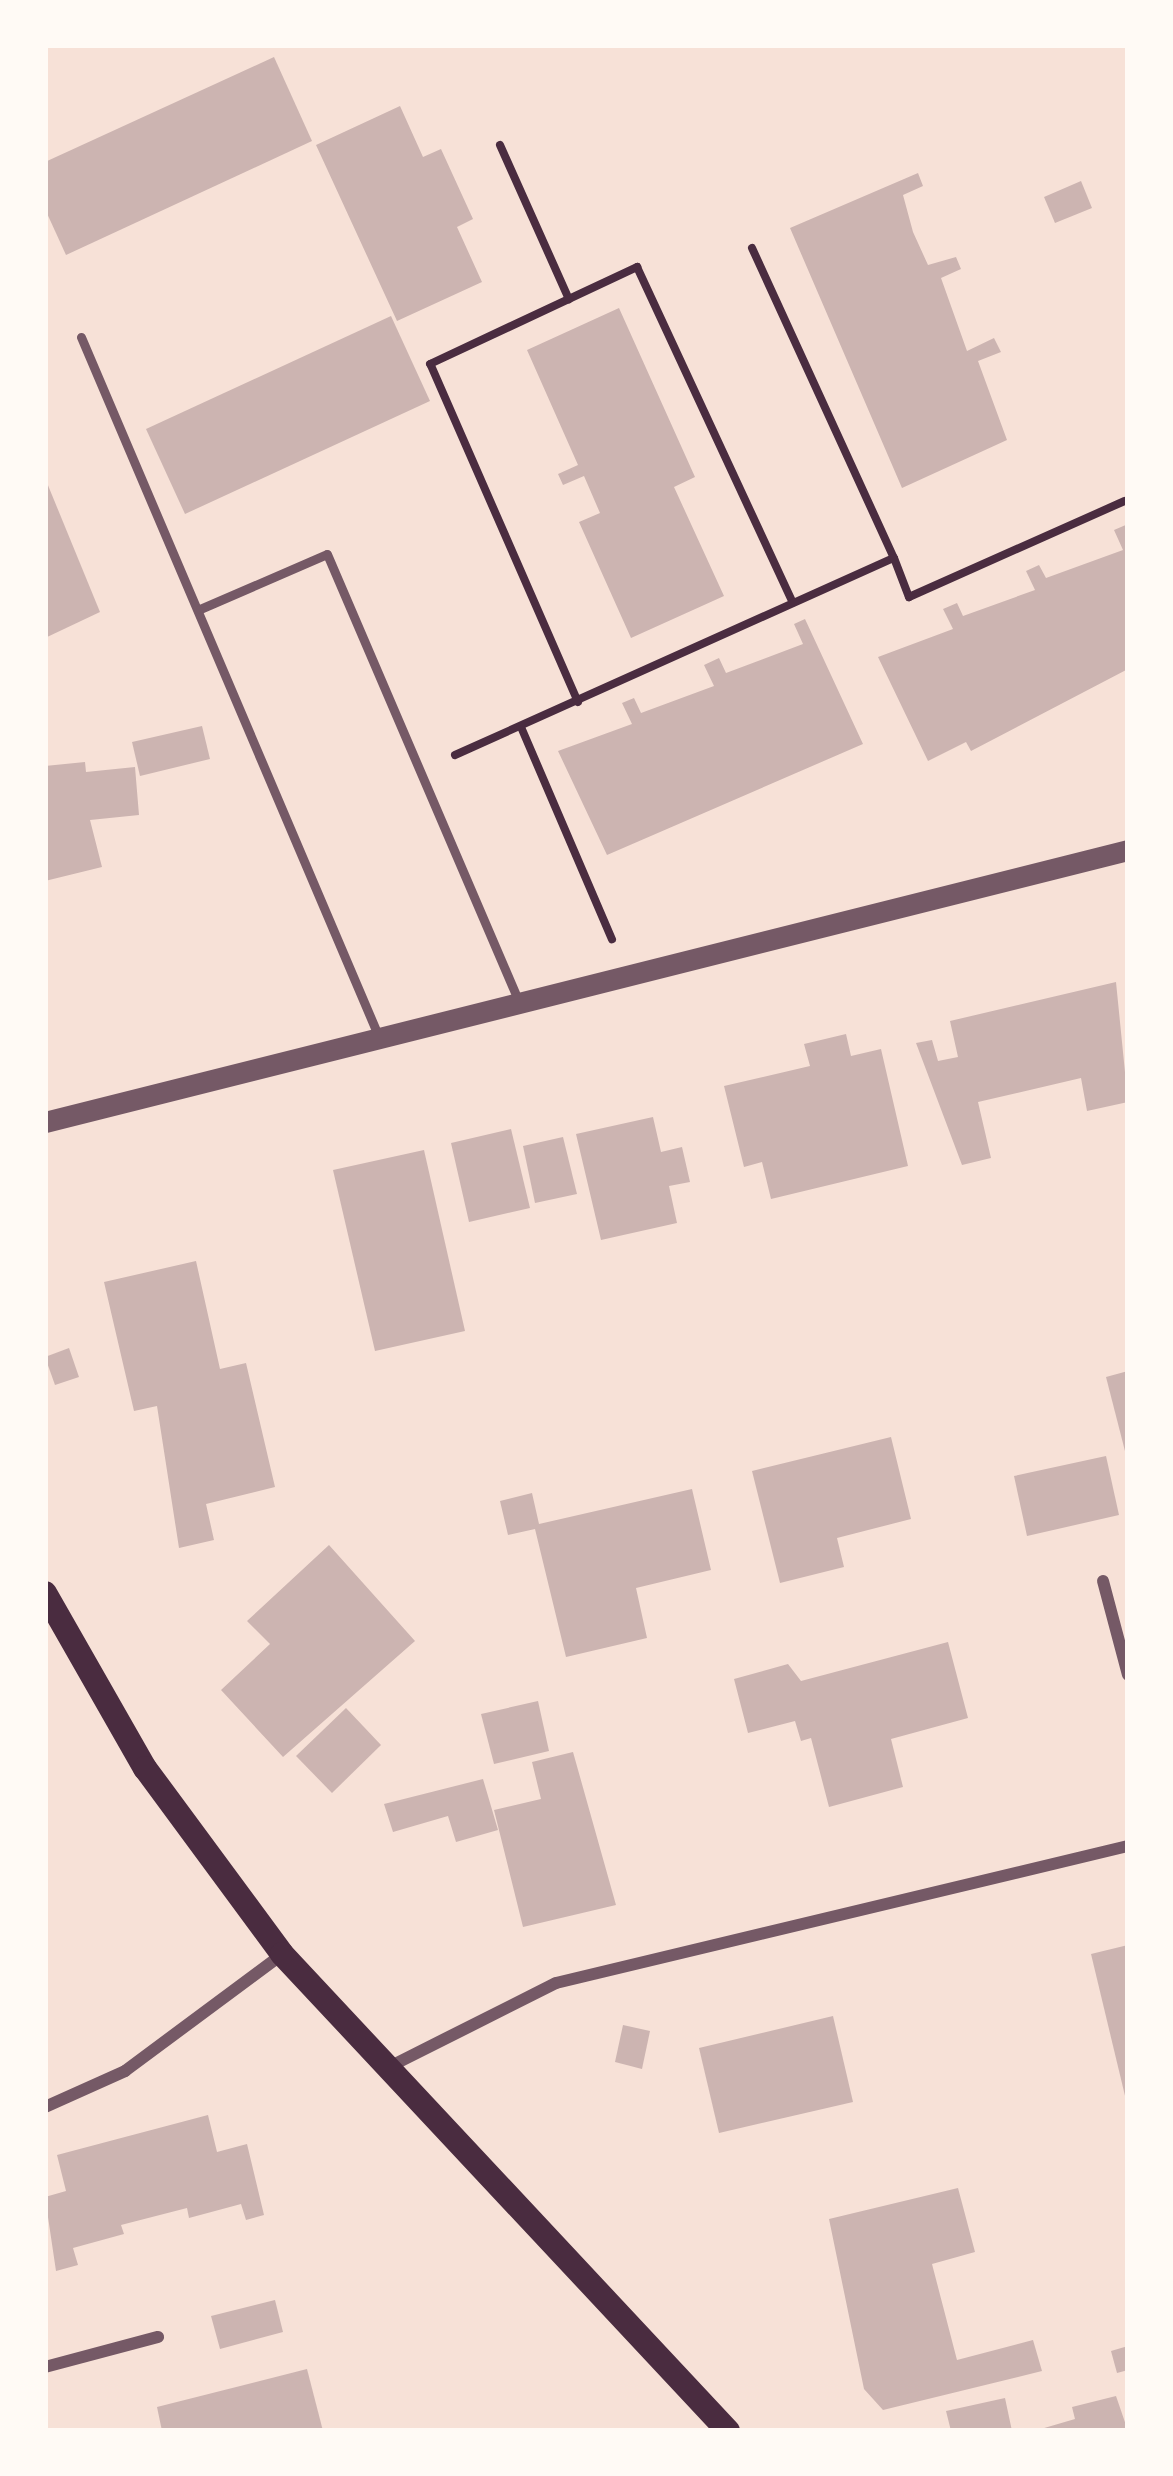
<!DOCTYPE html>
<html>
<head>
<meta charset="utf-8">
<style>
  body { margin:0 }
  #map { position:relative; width:1173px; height:2476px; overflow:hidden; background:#f7e1d7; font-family:"Fira Sans",sans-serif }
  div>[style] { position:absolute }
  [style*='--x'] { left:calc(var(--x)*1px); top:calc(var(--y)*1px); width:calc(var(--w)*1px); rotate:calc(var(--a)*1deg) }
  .building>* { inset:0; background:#ccb4b1 }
  .path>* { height:8px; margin:-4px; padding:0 4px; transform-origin:4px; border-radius:4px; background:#4a2c40 }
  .service>* { height:9px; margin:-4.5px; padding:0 4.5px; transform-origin:4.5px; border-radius:4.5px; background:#755966 }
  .minor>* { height:12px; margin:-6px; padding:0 6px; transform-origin:6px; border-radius:6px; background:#755966 }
  .tertiary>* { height:21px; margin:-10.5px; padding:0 10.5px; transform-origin:10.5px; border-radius:10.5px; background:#755966 }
  .secondary>* { height:24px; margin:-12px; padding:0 12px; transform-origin:12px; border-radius:12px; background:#4a2c40 }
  span { translate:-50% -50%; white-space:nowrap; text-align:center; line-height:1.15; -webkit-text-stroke:12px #fffaf5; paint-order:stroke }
  .frame { position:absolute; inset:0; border:48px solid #fffaf5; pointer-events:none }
</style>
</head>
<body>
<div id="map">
  <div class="building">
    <i style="clip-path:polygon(274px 57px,312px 141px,66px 255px,45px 209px,45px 162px)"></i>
    <i style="clip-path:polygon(400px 106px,423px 157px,441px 149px,473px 219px,457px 227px,482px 282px,397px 321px,316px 145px)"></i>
    <i style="clip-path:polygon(918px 173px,923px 186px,903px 195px,913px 232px,928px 265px,956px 257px,961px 269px,941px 278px,967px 351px,994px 338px,1001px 352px,978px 361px,1007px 440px,902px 488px,790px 228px)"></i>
    <i style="clip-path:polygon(1081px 181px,1092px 208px,1055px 223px,1044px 197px)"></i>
    <i style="clip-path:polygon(619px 308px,695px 477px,674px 487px,724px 596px,631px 638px,579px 522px,600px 513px,584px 476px,563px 485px,558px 474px,578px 465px,527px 350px)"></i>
    <i style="clip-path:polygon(391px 316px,430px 401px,185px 514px,146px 429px)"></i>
    <i style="clip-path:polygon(45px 478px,100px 612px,45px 638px)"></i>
    <i style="clip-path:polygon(1128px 524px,1128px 669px,971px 751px,966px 742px,928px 761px,878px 657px,953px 629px,943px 609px,957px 603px,963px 616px,1035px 590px,1026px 571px,1039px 565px,1046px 578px,1123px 550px,1114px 530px)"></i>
    <i style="clip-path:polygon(805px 619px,863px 744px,607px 855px,558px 751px,632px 724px,622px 703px,634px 698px,641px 713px,714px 686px,704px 665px,719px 658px,726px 673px,803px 644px,794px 624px)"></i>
    <i style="clip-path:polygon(202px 726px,210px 759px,140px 776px,132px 742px)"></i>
    <i style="clip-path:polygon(85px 762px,86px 772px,135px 767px,139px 815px,90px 820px,102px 867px,45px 881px,45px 766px)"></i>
    <i style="clip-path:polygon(1116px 982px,1128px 1102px,1087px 1111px,1081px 1078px,978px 1102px,991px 1158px,962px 1165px,916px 1043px,932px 1040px,938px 1061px,958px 1057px,950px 1021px)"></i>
    <i style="clip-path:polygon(846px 1034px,851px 1056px,881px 1049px,908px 1166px,771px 1199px,762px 1162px,744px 1167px,724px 1086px,810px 1066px,804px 1044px)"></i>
    <i style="clip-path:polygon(653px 1117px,661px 1152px,682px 1147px,690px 1182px,669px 1186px,677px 1223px,601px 1240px,576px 1134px)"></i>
    <i style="clip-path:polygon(511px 1129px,530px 1208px,469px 1222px,451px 1143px)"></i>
    <i style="clip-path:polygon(563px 1137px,577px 1194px,535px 1203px,523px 1146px)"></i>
    <i style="clip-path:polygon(424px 1150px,465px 1331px,375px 1351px,333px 1170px)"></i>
    <i style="clip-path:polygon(196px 1261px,220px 1369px,246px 1363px,275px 1487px,206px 1504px,214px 1540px,179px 1548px,157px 1406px,134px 1411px,104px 1282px)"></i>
    <i style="clip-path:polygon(69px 1348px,79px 1377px,55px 1385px,45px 1357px)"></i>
    <i style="clip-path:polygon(1128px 1371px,1128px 1455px,1126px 1455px,1106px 1377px)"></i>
    <i style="clip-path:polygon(891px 1437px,911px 1519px,837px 1538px,844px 1567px,780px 1583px,752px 1471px)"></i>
    <i style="clip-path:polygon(1106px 1456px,1119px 1515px,1027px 1536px,1014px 1476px)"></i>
    <i style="clip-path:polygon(692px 1489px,711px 1570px,636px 1588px,647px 1638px,566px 1657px,535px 1529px,508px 1535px,500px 1501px,532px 1493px,539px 1524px)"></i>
    <i style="clip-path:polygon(329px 1545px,415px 1641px,283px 1757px,221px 1690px,270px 1644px,247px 1621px)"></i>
    <i style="clip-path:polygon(948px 1642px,968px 1718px,891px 1739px,903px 1787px,829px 1807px,811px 1738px,801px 1741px,795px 1721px,748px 1733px,734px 1679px,788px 1664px,801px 1681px)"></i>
    <i style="clip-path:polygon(538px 1701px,549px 1751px,494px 1764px,481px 1714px)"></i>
    <i style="clip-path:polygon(346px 1708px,381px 1745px,332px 1793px,296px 1756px)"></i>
    <i style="clip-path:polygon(573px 1752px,616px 1905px,523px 1927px,494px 1810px,541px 1799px,532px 1762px)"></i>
    <i style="clip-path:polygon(483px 1779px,498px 1830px,456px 1842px,448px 1816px,393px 1832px,384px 1804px)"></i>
    <i style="clip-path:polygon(1128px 1945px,1128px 2100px,1126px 2100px,1091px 1954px)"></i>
    <i style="clip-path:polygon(833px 2016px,853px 2102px,719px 2133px,699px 2048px)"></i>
    <i style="clip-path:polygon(623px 2025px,650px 2031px,642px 2069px,615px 2062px)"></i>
    <i style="clip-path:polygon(208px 2115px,217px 2152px,247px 2144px,264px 2215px,246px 2220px,241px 2204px,189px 2218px,187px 2208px,121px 2225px,124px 2234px,73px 2248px,78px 2265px,56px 2271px,45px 2197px,66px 2191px,57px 2155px)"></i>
    <i style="clip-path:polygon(958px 2188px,975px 2252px,932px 2264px,957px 2360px,1033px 2340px,1042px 2371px,883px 2410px,864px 2389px,829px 2219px)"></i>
    <i style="clip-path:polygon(275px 2300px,283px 2332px,220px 2349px,211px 2316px)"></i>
    <i style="clip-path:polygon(1128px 2346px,1128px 2370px,1117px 2373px,1111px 2351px)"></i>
    <i style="clip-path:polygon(307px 2369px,323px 2431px,162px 2431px,157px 2407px)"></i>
    <i style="clip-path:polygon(1116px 2396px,1128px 2431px,1034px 2431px,1075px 2419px,1072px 2407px)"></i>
    <i style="clip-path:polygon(1005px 2398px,1012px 2431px,951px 2431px,946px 2411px)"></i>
  </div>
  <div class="path">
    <i style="--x:500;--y:145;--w:169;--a:65.9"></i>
    <i style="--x:752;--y:248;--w:341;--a:65.4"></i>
    <i style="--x:578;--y:702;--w:369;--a:-113.6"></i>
    <i style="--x:430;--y:364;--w:229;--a:-25.1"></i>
    <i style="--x:637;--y:267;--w:370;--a:65.1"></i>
    <i style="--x:521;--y:727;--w:231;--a:66.8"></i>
    <i style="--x:455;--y:755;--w:481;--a:-24.2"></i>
    <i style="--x:894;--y:558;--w:42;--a:69"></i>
    <i style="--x:909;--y:597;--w:236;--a:-24"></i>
  </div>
  <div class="service">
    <i style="--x:81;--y:337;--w:759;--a:66.95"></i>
    <i style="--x:200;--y:609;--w:138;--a:-23.4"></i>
    <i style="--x:327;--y:554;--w:486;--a:66.8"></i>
  </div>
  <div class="minor">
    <i style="--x:1103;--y:1581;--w:97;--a:75.1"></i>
    <i style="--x:385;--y:2069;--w:191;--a:-26.7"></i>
    <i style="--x:556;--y:1983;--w:588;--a:-13.47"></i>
    <i style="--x:45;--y:2107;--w:88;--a:-24.2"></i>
    <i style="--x:125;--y:2071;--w:194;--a:-36.6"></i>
    <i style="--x:45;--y:2367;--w:117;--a:-14.9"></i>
  </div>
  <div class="tertiary">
    <i style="--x:45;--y:1122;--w:1117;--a:-14.1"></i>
  </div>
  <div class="secondary">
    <i style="--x:45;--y:1593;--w:202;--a:60.3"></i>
    <i style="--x:145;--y:1768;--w:231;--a:53.6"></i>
    <i style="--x:282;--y:1954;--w:653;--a:46.92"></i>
  </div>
  <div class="frame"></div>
</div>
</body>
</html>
